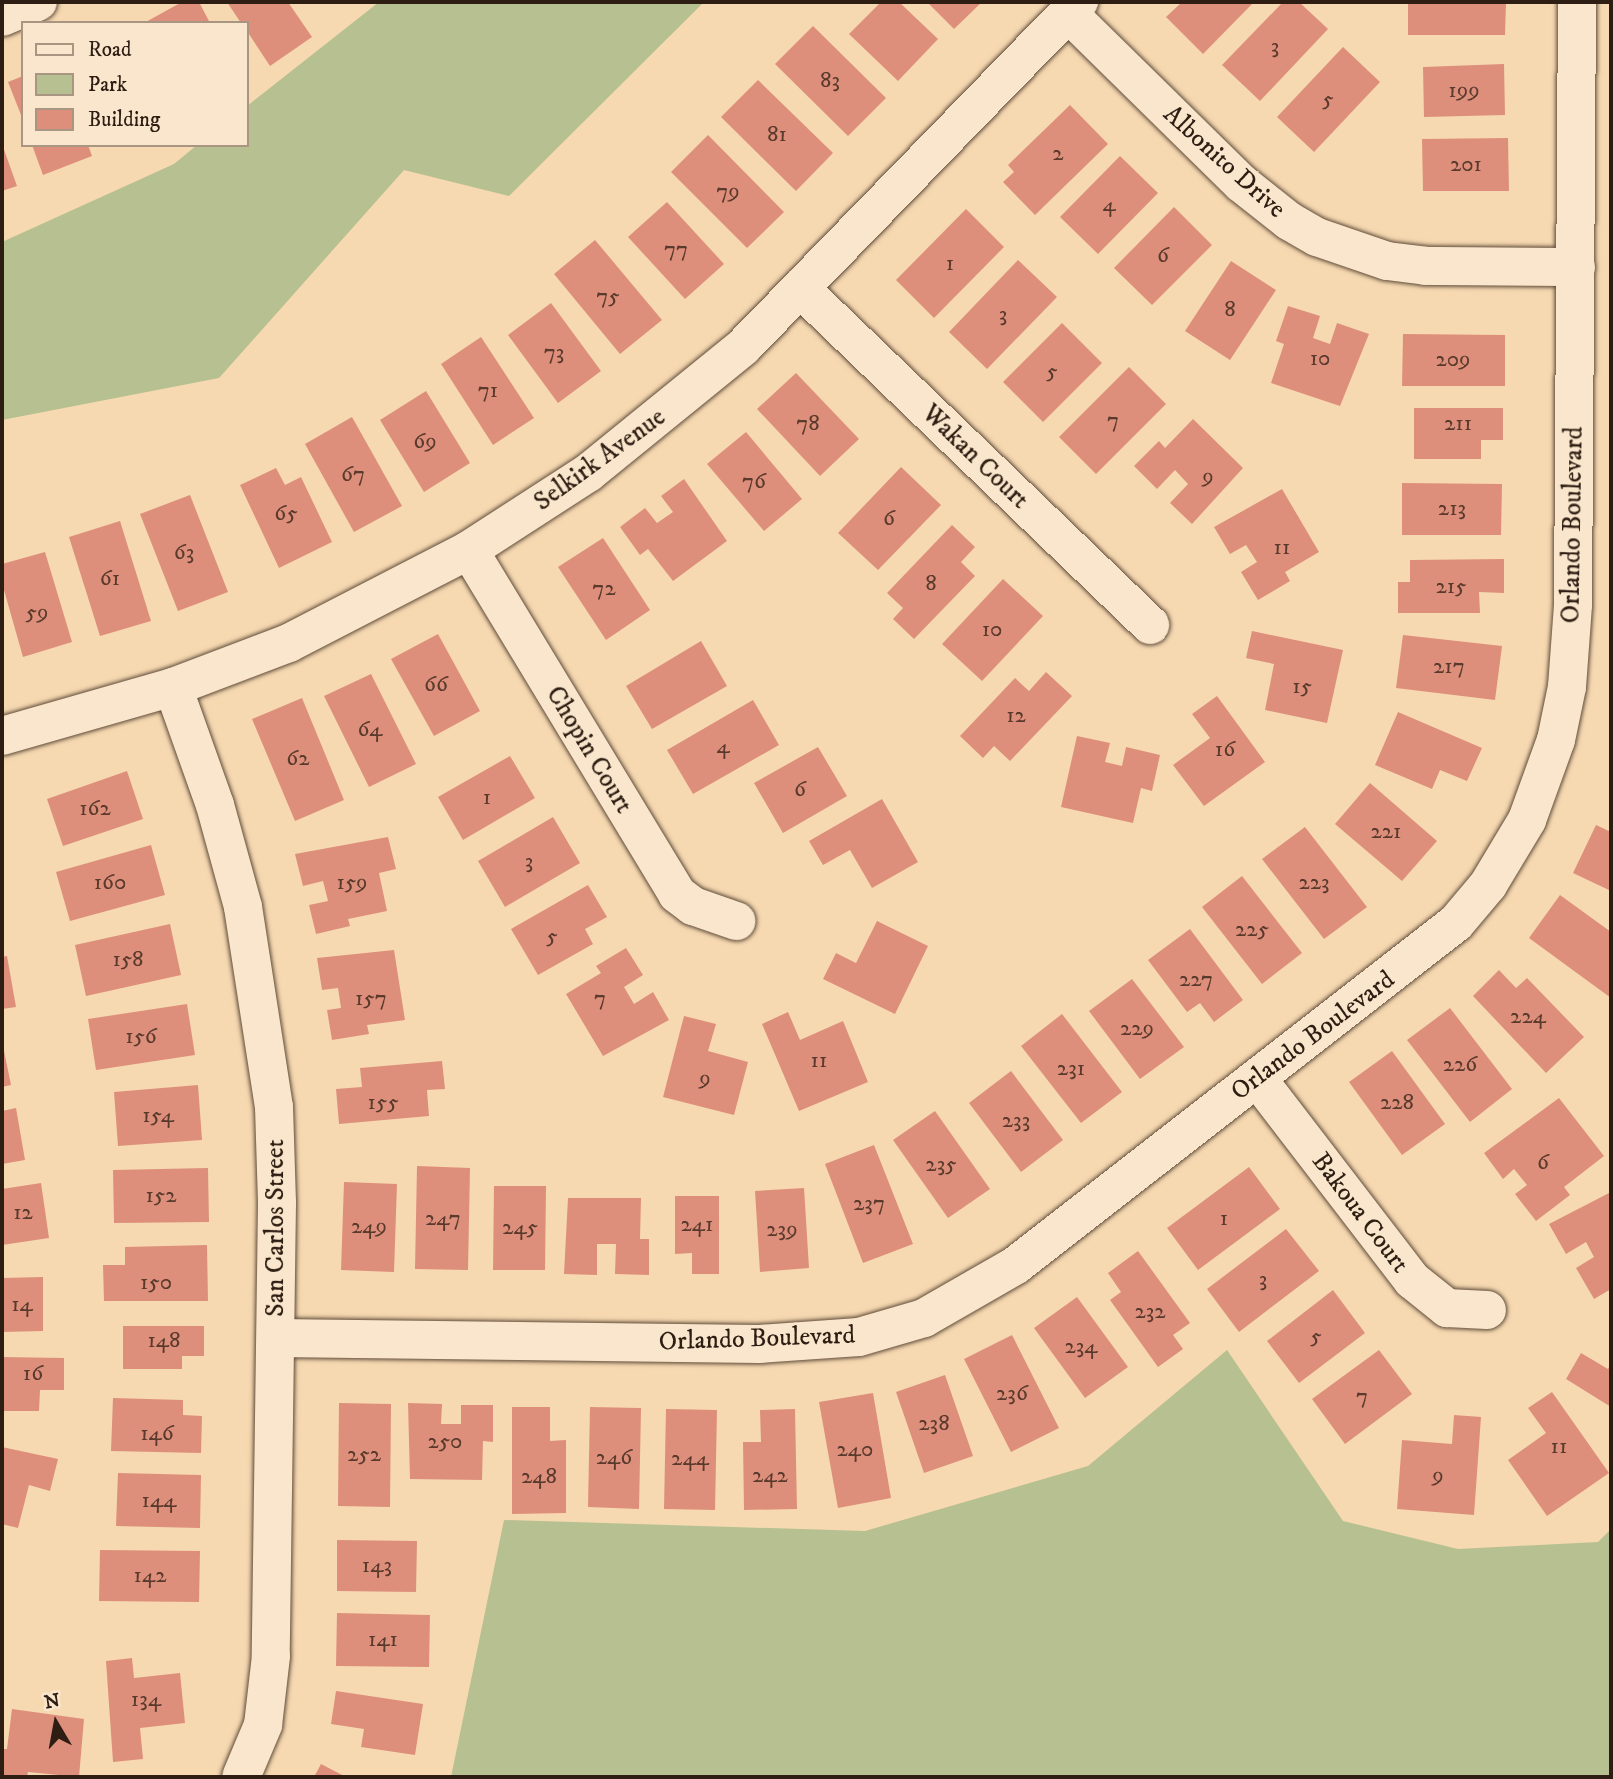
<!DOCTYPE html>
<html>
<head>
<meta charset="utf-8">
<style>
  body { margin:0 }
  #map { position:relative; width:1613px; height:1779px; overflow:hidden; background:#f6d9b1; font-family:"IM FELL DW Pica",serif }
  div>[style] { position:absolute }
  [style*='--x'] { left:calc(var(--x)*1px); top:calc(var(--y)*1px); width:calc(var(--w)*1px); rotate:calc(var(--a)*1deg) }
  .green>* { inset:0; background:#b6c091 }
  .building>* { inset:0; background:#de8f7b }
  .roads { filter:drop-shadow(0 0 2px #604c3a) drop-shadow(0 0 2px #604c3a) }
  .minor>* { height:38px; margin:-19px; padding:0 19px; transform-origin:19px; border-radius:19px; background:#f9e6cc }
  span { translate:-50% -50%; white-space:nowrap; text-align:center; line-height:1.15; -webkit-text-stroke:5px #f9e6cc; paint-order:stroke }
  .number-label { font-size:23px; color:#5a3a2c }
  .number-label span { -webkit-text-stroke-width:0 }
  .street-label { font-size:26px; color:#2e1d12 }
  .frame { position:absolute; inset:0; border:4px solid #2e1d12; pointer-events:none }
  .legend { position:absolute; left:21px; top:21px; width:228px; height:126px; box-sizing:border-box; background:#f9e6cc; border:2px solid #a89682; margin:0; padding:9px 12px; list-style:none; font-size:21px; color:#2e1d12 }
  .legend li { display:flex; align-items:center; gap:14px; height:35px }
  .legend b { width:35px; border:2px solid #a89682 }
  .north { position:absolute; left:21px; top:1688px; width:70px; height:70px; -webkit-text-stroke:5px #f9e6cc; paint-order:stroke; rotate:350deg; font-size:19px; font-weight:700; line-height:28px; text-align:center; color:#2e1d12 }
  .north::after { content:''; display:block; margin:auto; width:24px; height:32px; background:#2e1d12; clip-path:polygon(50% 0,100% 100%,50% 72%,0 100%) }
</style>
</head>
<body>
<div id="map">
  <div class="green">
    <i style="clip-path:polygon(379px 2px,704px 2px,509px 196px,404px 170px,219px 378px,2px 420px,2px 242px,174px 164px,197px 145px,247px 145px,247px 106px)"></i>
    <i style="clip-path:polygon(1227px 1350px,1343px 1521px,1458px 1549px,1598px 1542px,1611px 1529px,1611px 1777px,451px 1777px,504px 1520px,865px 1531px,1088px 1466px)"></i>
  </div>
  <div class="building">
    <i style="clip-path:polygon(182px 2px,199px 2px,210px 23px,144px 23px)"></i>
    <i style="clip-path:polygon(227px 2px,288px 2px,312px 37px,270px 66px,247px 31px,247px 23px,241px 23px)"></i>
    <i style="clip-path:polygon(881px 2px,899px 2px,938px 39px,898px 81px,849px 34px)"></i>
    <i style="clip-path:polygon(927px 2px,982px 2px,954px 29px)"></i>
    <i style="clip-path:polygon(1182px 2px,1254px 2px,1203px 54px,1166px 17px)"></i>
    <i style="clip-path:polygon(1283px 2px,1299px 2px,1328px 29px,1260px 101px,1222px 65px)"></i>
    <i style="clip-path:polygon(1408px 2px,1506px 2px,1505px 35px,1408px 35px)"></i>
    <i style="clip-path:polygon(813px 26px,886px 98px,848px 136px,775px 64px)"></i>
    <i style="clip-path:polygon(1343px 47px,1380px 82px,1314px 152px,1277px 117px)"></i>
    <i style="clip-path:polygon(1504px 64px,1505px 115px,1424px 117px,1423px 67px)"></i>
    <i style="clip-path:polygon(23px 76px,23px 120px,8px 82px)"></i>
    <i style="clip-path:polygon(758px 80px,833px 153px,796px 191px,721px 117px)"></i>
    <i style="clip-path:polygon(1070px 105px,1108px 144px,1035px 215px,1003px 182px,1014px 172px,1008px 165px)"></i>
    <i style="clip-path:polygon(708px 135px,784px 212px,747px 248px,671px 172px)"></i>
    <i style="clip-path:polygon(1508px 138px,1509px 191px,1423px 191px,1422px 139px)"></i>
    <i style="clip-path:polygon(2px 144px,17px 186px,2px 191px)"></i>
    <i style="clip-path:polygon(32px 145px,88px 145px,92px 156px,43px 175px)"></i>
    <i style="clip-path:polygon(1120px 156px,1158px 193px,1098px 254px,1060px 217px)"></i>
    <i style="clip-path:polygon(667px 202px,724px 264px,685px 299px,628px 237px)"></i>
    <i style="clip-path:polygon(1174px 207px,1212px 245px,1152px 305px,1114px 268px)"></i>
    <i style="clip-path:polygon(966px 209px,1004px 247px,934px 318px,896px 280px)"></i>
    <i style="clip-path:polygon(595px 240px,662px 320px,620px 354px,554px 274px)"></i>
    <i style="clip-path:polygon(1018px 260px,1057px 297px,987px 369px,949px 332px)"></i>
    <i style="clip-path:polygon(1231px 261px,1276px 290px,1230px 360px,1185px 331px)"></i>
    <i style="clip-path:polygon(551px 303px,601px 371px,558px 403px,508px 335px)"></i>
    <i style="clip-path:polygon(1288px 306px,1320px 316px,1313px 338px,1330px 344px,1337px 323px,1369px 334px,1340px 406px,1271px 383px,1284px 344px,1276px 341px)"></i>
    <i style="clip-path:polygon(1062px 323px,1102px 363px,1043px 422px,1003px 382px)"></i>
    <i style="clip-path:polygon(1403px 334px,1505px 335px,1505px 386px,1402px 386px)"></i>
    <i style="clip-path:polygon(481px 337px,534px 418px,493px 445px,441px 364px)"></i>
    <i style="clip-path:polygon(1129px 367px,1166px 404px,1096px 474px,1059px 437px)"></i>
    <i style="clip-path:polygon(796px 373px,859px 439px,820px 476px,757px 409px)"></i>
    <i style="clip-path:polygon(426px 391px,470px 463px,424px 492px,380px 420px)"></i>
    <i style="clip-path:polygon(1414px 408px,1503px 408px,1503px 440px,1481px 440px,1481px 459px,1414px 459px)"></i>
    <i style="clip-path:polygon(352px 417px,402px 506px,354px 532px,305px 444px)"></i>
    <i style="clip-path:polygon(1193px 419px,1243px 468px,1192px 524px,1170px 503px,1188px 484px,1175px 470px,1157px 489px,1134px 466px,1159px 441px,1165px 448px)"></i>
    <i style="clip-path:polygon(746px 432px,802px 499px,764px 531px,707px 464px)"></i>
    <i style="clip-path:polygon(901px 467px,941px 505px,878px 570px,838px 533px)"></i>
    <i style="clip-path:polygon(276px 468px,285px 485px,301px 477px,332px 542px,279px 568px,240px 485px)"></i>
    <i style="clip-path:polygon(684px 479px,727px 541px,673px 581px,648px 549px,640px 555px,620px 527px,645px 508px,657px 523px,673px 512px,661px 496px)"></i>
    <i style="clip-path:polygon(1402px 483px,1502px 484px,1501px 535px,1402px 535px)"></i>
    <i style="clip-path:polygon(1282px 489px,1319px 552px,1285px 572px,1290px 581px,1258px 600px,1241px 572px,1257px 562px,1246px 545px,1230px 554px,1214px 527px)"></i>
    <i style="clip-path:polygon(190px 495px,228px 592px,178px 611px,140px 514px)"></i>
    <i style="clip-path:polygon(120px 521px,151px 621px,100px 636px,69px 537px)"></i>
    <i style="clip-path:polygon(952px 525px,975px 547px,961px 562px,975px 576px,914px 639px,893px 619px,903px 608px,887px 593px)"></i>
    <i style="clip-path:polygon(603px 538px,650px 610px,606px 640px,558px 567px)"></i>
    <i style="clip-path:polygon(45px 552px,72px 642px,23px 657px,2px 583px,2px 564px)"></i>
    <i style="clip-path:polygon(1504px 559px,1504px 593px,1479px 592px,1480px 613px,1398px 613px,1398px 582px,1410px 582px,1410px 560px)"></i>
    <i style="clip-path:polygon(1003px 579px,1043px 616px,982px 681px,942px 644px)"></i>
    <i style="clip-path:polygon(1252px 631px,1343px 650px,1327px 723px,1265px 710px,1274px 664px,1246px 658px)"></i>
    <i style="clip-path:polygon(438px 634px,480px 711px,434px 736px,391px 659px)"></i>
    <i style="clip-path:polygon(1403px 635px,1502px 646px,1495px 700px,1396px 688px)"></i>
    <i style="clip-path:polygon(701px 641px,727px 686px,652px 729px,626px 686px)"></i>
    <i style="clip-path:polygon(1046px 672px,1072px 696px,1010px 761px,994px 746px,983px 758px,960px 736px,1015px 678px,1029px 691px)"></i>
    <i style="clip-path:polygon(371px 674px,416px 764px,369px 787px,324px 696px)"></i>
    <i style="clip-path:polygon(1217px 696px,1265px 762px,1204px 806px,1173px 765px,1210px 738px,1192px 714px)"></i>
    <i style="clip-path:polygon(302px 698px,344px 800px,295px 821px,252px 719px)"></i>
    <i style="clip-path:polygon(753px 700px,779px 745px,693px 794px,667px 750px)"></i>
    <i style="clip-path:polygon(1398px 712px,1482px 748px,1467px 781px,1440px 770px,1432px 789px,1375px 765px)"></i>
    <i style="clip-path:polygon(1077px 736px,1110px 743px,1105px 762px,1122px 766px,1126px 747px,1160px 755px,1152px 791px,1141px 788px,1133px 823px,1061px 807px)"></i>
    <i style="clip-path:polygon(818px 747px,847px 796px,783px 833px,754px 783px)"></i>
    <i style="clip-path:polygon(510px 756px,535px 798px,463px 840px,438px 797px)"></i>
    <i style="clip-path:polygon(127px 771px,143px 819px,63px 846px,47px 799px)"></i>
    <i style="clip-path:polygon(1370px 783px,1437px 841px,1402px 881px,1335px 824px)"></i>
    <i style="clip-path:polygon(882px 799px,918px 862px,872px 888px,850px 850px,823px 865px,809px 841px)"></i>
    <i style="clip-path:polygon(553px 817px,580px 863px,505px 907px,478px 861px)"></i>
    <i style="clip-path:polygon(1596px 825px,1611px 832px,1611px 891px,1573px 873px)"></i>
    <i style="clip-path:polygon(1305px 827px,1367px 907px,1324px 939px,1262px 859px)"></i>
    <i style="clip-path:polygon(388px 837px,396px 869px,379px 873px,387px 911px,348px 919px,350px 926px,316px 934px,309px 905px,328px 901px,323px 881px,303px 886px,295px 854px)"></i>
    <i style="clip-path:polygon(151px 845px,165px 895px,70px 921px,56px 872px)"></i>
    <i style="clip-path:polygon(1242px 876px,1302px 953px,1262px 984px,1202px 907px)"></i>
    <i style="clip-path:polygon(588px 885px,607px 917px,585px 929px,593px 944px,538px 975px,511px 929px)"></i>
    <i style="clip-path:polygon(1560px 895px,1611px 932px,1611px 998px,1529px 938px)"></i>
    <i style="clip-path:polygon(877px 921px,928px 946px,895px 1014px,823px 979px,836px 953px,856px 963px)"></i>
    <i style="clip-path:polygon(170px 924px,181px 975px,86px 996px,75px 945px)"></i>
    <i style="clip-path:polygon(1190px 929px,1243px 1000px,1214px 1022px,1200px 1003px,1187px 1012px,1148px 960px)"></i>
    <i style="clip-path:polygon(626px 948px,643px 975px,624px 987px,634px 1004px,653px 992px,669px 1020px,603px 1056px,566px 994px,601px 973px,596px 966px)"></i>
    <i style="clip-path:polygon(394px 950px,405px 1020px,367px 1025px,369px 1034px,332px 1040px,327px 1010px,341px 1008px,338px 988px,322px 990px,317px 958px)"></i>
    <i style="clip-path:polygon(7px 956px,16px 1007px,2px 1009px,2px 957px)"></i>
    <i style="clip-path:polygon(1499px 970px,1516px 988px,1527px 978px,1584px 1037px,1546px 1073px,1473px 996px)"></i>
    <i style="clip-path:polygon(1132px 979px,1184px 1047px,1140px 1079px,1089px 1011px)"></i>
    <i style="clip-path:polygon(187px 1004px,195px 1055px,96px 1070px,88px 1019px)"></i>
    <i style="clip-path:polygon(1450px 1008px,1512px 1089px,1470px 1122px,1407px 1040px)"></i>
    <i style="clip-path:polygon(788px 1012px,800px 1040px,843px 1021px,868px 1082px,799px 1111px,762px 1024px)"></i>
    <i style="clip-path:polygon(1062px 1014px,1122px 1092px,1081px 1123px,1021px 1046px)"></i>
    <i style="clip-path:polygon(684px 1016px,716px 1024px,708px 1051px,748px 1062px,734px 1115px,663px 1097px)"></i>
    <i style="clip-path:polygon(2px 1041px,11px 1085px,2px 1087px)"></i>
    <i style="clip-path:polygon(1392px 1051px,1445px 1124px,1402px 1155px,1349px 1082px)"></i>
    <i style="clip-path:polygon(442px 1061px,445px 1089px,427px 1090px,429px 1116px,339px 1124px,336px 1089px,362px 1087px,360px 1068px)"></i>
    <i style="clip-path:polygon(1011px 1071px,1063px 1140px,1021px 1172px,969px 1103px)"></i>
    <i style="clip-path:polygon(198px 1085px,202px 1140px,118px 1146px,114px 1092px)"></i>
    <i style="clip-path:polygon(1559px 1098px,1604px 1156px,1564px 1187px,1570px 1195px,1536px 1221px,1515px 1194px,1527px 1185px,1514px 1169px,1503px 1179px,1484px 1153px)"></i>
    <i style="clip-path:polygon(16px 1108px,25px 1160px,2px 1164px,2px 1111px)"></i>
    <i style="clip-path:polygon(935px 1111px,990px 1189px,948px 1218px,893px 1140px)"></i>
    <i style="clip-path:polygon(874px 1145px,913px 1244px,863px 1263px,825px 1164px)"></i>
    <i style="clip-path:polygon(417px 1166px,470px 1168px,468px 1270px,415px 1269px)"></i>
    <i style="clip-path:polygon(1249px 1167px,1280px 1209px,1198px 1270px,1167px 1228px)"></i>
    <i style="clip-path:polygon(208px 1168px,209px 1222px,114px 1223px,113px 1170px)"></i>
    <i style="clip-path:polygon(344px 1182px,397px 1184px,394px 1272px,341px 1270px)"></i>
    <i style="clip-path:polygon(41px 1183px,49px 1238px,2px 1245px,2px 1189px)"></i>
    <i style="clip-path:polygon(494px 1186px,546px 1186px,545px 1270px,493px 1270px)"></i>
    <i style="clip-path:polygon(804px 1188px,809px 1268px,760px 1272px,755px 1191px)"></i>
    <i style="clip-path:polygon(1611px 1192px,1611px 1289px,1594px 1299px,1576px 1268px,1594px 1257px,1586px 1242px,1566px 1254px,1549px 1224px)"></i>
    <i style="clip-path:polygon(675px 1196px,719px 1196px,719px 1274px,692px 1274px,692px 1253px,675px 1254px)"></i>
    <i style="clip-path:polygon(568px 1198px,641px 1198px,640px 1239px,649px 1239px,649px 1275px,615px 1274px,616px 1244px,597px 1244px,597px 1275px,564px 1274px)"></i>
    <i style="clip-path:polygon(1286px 1229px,1319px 1271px,1239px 1332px,1207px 1289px)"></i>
    <i style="clip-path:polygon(207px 1245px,208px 1301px,104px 1301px,103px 1265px,125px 1265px,125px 1247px)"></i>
    <i style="clip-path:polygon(1138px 1251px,1190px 1323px,1173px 1335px,1183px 1349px,1158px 1367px,1110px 1300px,1121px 1292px,1108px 1273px)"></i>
    <i style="clip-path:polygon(43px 1277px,43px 1331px,2px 1332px,2px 1278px)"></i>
    <i style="clip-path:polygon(1333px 1290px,1365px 1333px,1299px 1383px,1267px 1341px)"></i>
    <i style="clip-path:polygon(1077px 1297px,1128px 1367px,1085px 1398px,1034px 1328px)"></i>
    <i style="clip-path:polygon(123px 1326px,204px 1326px,204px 1356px,182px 1356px,182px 1369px,123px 1369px)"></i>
    <i style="clip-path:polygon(1012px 1335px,1059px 1428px,1011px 1452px,964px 1359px)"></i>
    <i style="clip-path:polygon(1379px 1350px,1412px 1394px,1345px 1444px,1312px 1399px)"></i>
    <i style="clip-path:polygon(1581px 1353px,1608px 1369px,1611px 1363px,1611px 1407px,1566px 1379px)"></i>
    <i style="clip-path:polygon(2px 1357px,64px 1358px,64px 1390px,40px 1390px,39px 1411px,2px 1411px)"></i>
    <i style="clip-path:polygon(945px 1375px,973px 1456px,924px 1473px,896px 1392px)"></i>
    <i style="clip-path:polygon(1552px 1392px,1609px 1473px,1547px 1516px,1508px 1460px,1546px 1433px,1528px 1408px)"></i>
    <i style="clip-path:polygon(873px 1393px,891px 1498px,838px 1508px,819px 1402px)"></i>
    <i style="clip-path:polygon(113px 1398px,183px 1400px,183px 1415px,202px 1416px,201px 1453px,111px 1451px)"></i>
    <i style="clip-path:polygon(339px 1403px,391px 1404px,390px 1507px,338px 1506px)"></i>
    <i style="clip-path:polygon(408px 1403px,442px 1404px,441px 1424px,461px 1424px,461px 1405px,493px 1405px,493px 1442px,483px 1441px,482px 1480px,410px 1479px)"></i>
    <i style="clip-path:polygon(512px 1407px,550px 1407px,550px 1441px,566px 1440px,566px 1513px,512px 1514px)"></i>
    <i style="clip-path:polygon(590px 1407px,641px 1408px,639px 1509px,588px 1507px)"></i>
    <i style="clip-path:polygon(666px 1409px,717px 1410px,715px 1510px,664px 1509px)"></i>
    <i style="clip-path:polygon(795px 1409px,797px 1509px,744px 1510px,743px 1442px,761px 1442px,760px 1410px)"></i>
    <i style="clip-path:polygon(1454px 1415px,1481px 1417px,1474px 1515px,1397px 1509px,1402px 1440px,1452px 1444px)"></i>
    <i style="clip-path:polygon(2px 1447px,58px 1459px,50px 1491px,29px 1485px,18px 1528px,2px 1524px)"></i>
    <i style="clip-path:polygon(118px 1473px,201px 1475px,200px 1528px,116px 1526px)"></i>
    <i style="clip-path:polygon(337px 1540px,417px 1541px,416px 1592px,337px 1591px)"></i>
    <i style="clip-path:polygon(100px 1550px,200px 1551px,199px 1602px,99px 1601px)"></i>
    <i style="clip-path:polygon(337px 1613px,430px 1615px,429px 1667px,336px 1666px)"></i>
    <i style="clip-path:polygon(132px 1658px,134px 1678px,180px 1673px,185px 1723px,140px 1728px,143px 1759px,113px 1762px,106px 1661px)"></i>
    <i style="clip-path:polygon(336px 1691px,423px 1704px,415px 1755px,361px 1747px,364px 1729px,331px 1724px)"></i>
    <i style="clip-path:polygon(12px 1709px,84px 1719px,79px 1777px,28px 1772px,27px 1777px,2px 1777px,2px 1749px,7px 1749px)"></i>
    <i style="clip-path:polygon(321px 1764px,346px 1777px,314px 1777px)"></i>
  </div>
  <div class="roads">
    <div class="minor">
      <i style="--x:1068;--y:13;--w:243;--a:44.5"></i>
      <i style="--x:1241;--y:183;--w:61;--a:38.4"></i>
      <i style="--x:1289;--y:221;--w:32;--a:30"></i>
      <i style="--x:1317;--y:237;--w:74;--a:18.9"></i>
      <i style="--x:1387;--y:261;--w:38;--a:7"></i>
      <i style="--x:1425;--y:266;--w:151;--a:0.4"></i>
      <i style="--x:2;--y:17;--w:39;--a:-23"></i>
      <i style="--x:800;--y:288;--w:486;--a:43.9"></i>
      <i style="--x:469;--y:550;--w:402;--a:58.8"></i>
      <i style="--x:677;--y:894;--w:20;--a:37"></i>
      <i style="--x:693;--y:906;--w:46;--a:19.2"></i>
      <i style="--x:173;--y:687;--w:125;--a:70.4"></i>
      <i style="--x:215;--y:805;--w:106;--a:74.6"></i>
      <i style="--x:243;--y:907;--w:202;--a:81.2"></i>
      <i style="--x:274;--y:1107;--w:96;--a:88.2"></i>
      <i style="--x:277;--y:1203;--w:453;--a:90.8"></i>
      <i style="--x:271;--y:1656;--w:69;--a:96.6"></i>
      <i style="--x:263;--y:1725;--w:56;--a:112.9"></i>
      <i style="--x:2;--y:736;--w:178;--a:-16"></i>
      <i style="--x:173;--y:687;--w:124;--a:-20.8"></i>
      <i style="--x:289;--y:643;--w:203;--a:-27.3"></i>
      <i style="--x:469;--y:550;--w:142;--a:-32.9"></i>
      <i style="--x:588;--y:473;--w:200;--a:-39.1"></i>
      <i style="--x:743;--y:347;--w:482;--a:-45.8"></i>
      <i style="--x:1257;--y:1078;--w:255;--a:52.5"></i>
      <i style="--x:1412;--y:1280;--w:45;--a:38.7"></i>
      <i style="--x:1447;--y:1308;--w:40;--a:2.9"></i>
      <i style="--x:276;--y:1338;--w:483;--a:0.7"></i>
      <i style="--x:759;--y:1344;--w:100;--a:-4"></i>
      <i style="--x:859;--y:1337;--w:68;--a:-16.3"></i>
      <i style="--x:924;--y:1318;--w:106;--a:-29.9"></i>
      <i style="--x:1016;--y:1265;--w:557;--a:-37.86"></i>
      <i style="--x:1456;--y:923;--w:50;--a:-49.9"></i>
      <i style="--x:1488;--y:885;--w:76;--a:-59"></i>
      <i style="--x:1527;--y:820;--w:85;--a:-70.1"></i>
      <i style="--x:1556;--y:740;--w:54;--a:-78.3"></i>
      <i style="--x:1567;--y:687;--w:82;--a:-85.8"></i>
      <i style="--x:1573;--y:605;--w:603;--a:-89.62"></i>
    </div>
  </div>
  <div class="number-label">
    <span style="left:1275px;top:47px">3</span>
    <span style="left:830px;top:81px">83</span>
    <span style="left:1464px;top:91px">199</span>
    <span style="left:1328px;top:100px">5</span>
    <span style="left:777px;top:135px">81</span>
    <span style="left:1058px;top:154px">2</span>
    <span style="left:1466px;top:165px">201</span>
    <span style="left:728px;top:192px">79</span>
    <span style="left:1109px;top:205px">4</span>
    <span style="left:676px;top:250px">77</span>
    <span style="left:1163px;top:256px">6</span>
    <span style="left:950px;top:264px">1</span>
    <span style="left:608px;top:297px">75</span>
    <span style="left:1230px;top:310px">8</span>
    <span style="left:1003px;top:315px">3</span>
    <span style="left:554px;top:353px">73</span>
    <span style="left:1320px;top:359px">10</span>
    <span style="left:1453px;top:360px">209</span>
    <span style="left:1052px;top:372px">5</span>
    <span style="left:488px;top:391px">71</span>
    <span style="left:1113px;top:421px">7</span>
    <span style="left:808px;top:424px">78</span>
    <span style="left:1458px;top:424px">211</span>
    <span style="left:425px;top:442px">69</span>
    <span style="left:353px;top:475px">67</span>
    <span style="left:1208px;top:477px">9</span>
    <span style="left:754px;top:482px">76</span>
    <span style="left:1452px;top:509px">213</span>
    <span style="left:286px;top:514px">65</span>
    <span style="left:889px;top:519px">6</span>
    <span style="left:1282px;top:548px">11</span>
    <span style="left:184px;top:553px">63</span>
    <span style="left:110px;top:579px">61</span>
    <span style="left:931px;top:584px">8</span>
    <span style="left:1451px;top:587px">215</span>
    <span style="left:604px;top:589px">72</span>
    <span style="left:37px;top:613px">59</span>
    <span style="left:992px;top:630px">10</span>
    <span style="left:1449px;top:667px">217</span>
    <span style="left:436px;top:685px">66</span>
    <span style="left:1302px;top:687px">15</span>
    <span style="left:1016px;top:716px">12</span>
    <span style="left:370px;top:730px">64</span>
    <span style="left:723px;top:747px">4</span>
    <span style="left:1225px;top:750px">16</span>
    <span style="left:298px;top:759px">62</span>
    <span style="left:800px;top:790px">6</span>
    <span style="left:487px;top:798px">1</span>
    <span style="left:95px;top:809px">162</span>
    <span style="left:1386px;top:832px">221</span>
    <span style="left:529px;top:862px">3</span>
    <span style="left:110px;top:883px">160</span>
    <span style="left:352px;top:883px">159</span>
    <span style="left:1314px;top:883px">223</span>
    <span style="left:1252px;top:930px">225</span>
    <span style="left:552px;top:937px">5</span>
    <span style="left:128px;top:960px">158</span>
    <span style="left:1196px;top:980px">227</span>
    <span style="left:371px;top:999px">157</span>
    <span style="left:600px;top:999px">7</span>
    <span style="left:1528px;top:1017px">224</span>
    <span style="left:1137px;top:1029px">229</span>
    <span style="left:141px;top:1037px">156</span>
    <span style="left:819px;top:1061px">11</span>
    <span style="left:1460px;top:1065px">226</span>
    <span style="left:1071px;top:1069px">231</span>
    <span style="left:705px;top:1079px">9</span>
    <span style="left:383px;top:1103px">155</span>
    <span style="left:1397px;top:1103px">228</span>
    <span style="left:158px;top:1116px">154</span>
    <span style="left:1016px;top:1121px">233</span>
    <span style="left:1543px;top:1163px">6</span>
    <span style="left:941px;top:1165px">235</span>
    <span style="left:161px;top:1196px">152</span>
    <span style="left:869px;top:1204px">237</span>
    <span style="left:23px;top:1213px">12</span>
    <span style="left:443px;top:1219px">247</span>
    <span style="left:1224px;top:1219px">1</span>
    <span style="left:697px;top:1225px">241</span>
    <span style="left:369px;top:1227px">249</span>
    <span style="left:520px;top:1228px">245</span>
    <span style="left:782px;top:1230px">239</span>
    <span style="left:1263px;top:1280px">3</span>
    <span style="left:156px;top:1283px">150</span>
    <span style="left:22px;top:1305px">14</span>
    <span style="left:1150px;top:1312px">232</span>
    <span style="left:1316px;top:1337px">5</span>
    <span style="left:164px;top:1341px">148</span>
    <span style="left:1081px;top:1347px">234</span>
    <span style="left:33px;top:1374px">16</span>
    <span style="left:1012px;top:1394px">236</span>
    <span style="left:1362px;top:1397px">7</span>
    <span style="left:934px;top:1424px">238</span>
    <span style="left:157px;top:1434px">146</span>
    <span style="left:445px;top:1442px">250</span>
    <span style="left:1559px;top:1447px">11</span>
    <span style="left:855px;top:1450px">240</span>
    <span style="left:364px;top:1455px">252</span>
    <span style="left:614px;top:1458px">246</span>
    <span style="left:690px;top:1459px">244</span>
    <span style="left:770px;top:1476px">242</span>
    <span style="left:1438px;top:1476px">9</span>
    <span style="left:539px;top:1477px">248</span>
    <span style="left:159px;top:1501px">144</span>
    <span style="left:377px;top:1566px">143</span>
    <span style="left:150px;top:1576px">142</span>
    <span style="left:383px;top:1640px">141</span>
    <span style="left:146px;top:1700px">134</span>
  </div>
  <div class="street-label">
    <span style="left:1224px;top:162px;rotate:42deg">Albonito Drive</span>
    <span style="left:975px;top:457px;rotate:44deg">Wakan Court</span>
    <span style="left:600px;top:460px;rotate:-36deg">Selkirk Avenue</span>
    <span style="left:1573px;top:525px;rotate:-89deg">Orlando Boulevard</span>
    <span style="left:589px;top:750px;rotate:59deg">Chopin Court</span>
    <span style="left:1313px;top:1036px;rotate:-37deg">Orlando Boulevard</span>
    <span style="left:1360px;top:1213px;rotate:53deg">Bakoua Court</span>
    <span style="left:276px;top:1228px;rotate:-90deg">San Carlos Street</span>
    <span style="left:757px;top:1339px;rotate:-2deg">Orlando Boulevard</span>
  </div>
  <div class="frame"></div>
  <ul class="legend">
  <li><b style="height:9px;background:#f9e6cc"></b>Road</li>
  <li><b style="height:19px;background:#b6c091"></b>Park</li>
  <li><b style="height:19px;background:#de8f7b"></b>Building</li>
  </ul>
  <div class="north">N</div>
</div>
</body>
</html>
